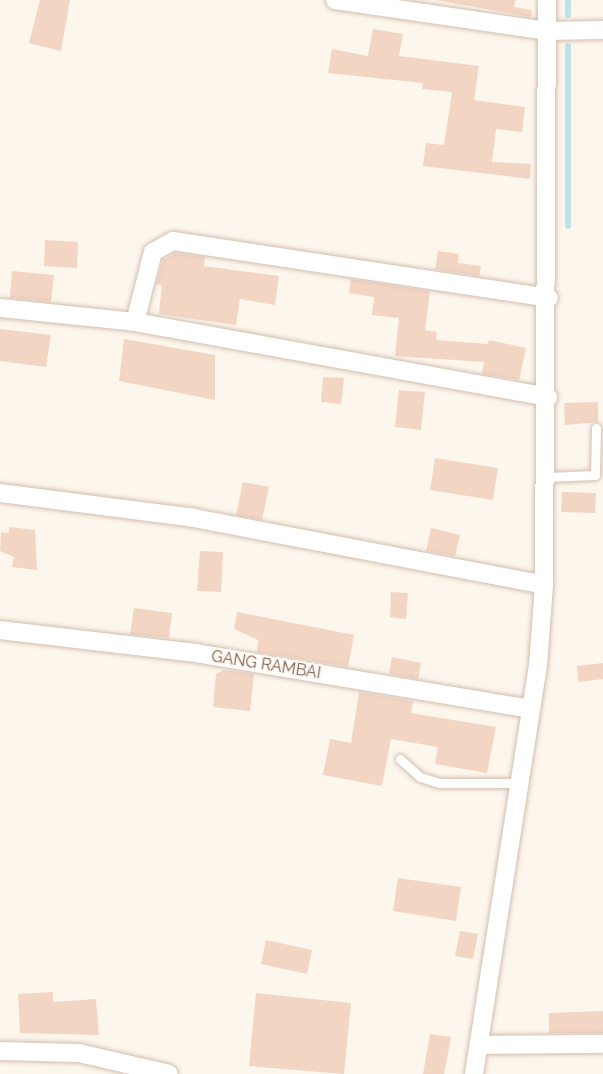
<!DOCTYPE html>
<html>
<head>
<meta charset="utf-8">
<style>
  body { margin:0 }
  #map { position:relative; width:603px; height:1074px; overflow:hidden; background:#fdf6ec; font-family:Raleway,sans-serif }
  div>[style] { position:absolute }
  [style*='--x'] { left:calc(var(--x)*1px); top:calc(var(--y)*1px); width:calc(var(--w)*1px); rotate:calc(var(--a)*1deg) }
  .stream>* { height:6px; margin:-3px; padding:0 3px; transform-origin:3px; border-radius:3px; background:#bfe3e8 }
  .building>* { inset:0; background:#f3d5c3 }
  .roads { filter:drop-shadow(0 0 2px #d1beb0) drop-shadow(0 0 2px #d1beb0) }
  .service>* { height:9px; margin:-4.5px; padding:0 4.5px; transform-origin:4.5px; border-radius:4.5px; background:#fff }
  .minor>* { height:18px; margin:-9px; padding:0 9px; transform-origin:9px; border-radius:9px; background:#fff }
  span { translate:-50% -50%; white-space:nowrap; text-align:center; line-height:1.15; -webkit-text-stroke:4.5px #fffaf3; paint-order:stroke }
  .street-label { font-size:16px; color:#7a5c4d }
</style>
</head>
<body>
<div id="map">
  <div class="stream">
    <i style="--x:568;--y:0;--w:15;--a:90"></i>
    <i style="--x:568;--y:46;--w:180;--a:90"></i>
  </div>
  <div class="building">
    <i style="clip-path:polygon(40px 0,70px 0,61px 51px,29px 43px)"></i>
    <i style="clip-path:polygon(435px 0,515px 0,514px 7px,532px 10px,531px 17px)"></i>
    <i style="clip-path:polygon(373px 29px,403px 34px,399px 56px,479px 66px,474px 100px,525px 107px,522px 132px,496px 129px,492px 162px,531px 164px,530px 179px,423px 166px,426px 143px,444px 145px,452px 92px,422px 89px,423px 83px,328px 73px,332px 49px,368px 56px)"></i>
    <i style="clip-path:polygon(45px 240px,78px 242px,77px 268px,44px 266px)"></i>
    <i style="clip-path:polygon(438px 251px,459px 254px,458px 263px,481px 266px,479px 276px,435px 269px)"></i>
    <i style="clip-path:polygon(175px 253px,205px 257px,204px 266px,279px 276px,275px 305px,240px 299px,236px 325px,159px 314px,162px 285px,156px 284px,163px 260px)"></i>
    <i style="clip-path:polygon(12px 271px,54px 275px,51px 302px,10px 298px)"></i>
    <i style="clip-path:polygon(351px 279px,430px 291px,425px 330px,437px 332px,436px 340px,488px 344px,489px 340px,526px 348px,519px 380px,482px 374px,484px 362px,395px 356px,399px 318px,372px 315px,374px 297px,349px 293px)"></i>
    <i style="clip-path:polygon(0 329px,51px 335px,46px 367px,0 361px)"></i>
    <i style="clip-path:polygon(124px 339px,215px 355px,215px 400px,119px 381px)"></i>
    <i style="clip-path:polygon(323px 377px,344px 378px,341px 404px,321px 402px)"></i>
    <i style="clip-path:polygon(399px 390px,425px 392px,421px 430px,395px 427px)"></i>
    <i style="clip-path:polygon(598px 402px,598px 422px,565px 425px,564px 403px)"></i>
    <i style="clip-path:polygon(435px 458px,498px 468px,493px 500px,430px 490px)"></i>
    <i style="clip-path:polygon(243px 482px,269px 487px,262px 520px,236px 515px)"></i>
    <i style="clip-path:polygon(562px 492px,596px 493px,595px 513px,561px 512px)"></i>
    <i style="clip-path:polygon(9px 527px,35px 530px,37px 570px,12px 567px,14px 557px,0 551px,1px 532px,9px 533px)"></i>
    <i style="clip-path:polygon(431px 528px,460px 535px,455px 556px,426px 551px)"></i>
    <i style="clip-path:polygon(200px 551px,223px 552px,221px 592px,197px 591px)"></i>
    <i style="clip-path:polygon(391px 592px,408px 593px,406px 619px,390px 617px)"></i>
    <i style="clip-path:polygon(134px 608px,172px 613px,169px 638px,130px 634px)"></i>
    <i style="clip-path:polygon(237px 612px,354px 635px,348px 667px,257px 652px,258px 640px,234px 629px)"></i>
    <i style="clip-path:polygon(392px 657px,421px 663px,418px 679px,389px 674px)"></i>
    <i style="clip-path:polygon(603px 663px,603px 679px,578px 682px,577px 666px)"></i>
    <i style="clip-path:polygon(224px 670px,254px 674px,250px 711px,213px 707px,216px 674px)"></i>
    <i style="clip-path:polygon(359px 692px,413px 701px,411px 713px,496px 727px,487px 773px,435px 764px,438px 747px,391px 739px,382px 786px,323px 775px,330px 739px,351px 743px)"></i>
    <i style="clip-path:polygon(398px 878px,461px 887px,456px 921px,393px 911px)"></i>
    <i style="clip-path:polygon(460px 931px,478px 934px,473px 959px,455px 956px)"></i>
    <i style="clip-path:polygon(266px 940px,312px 950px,307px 974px,261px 964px)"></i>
    <i style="clip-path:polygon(53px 992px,53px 1002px,96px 999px,99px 1035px,20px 1033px,18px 994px)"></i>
    <i style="clip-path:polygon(256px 993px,351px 1003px,344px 1074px,249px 1066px)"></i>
    <i style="clip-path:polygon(603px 1011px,603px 1033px,549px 1033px,549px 1013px)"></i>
    <i style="clip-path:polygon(430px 1034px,451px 1037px,444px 1074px,423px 1074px)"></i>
  </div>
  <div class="roads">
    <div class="service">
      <i style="--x:547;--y:477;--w:48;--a:-2.4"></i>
      <i style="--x:595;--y:475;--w:47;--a:-88.8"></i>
      <i style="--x:400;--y:759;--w:27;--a:42"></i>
      <i style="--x:420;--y:777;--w:21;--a:17"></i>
      <i style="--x:440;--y:783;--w:79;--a:0"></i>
    </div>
    <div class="minor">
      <i style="--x:335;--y:0;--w:214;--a:8.3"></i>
      <i style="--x:547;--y:31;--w:56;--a:-1"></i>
      <i style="--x:0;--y:308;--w:136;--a:5.9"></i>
      <i style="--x:135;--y:322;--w:420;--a:10.3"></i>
      <i style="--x:135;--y:322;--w:72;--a:-75.6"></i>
      <i style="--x:153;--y:252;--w:23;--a:-29"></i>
      <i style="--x:173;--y:241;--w:380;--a:8.6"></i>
      <i style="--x:0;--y:493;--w:196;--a:7.3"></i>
      <i style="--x:194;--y:518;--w:356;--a:10.8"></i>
      <i style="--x:0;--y:630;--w:197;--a:6.7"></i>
      <i style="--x:196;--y:653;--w:339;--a:9.5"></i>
      <i style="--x:479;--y:1045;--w:124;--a:-0.5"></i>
      <i style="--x:0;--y:1051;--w:79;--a:1.5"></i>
      <i style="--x:79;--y:1053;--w:92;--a:13.1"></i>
      <i style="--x:474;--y:1074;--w:413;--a:-81.1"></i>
      <i style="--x:538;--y:666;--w:81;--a:-85.8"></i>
      <i style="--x:544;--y:585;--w:585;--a:-89.71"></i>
    </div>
  </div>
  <div class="street-label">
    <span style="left:266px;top:665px;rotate:9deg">GANG RAMBAI</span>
  </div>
</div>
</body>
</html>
